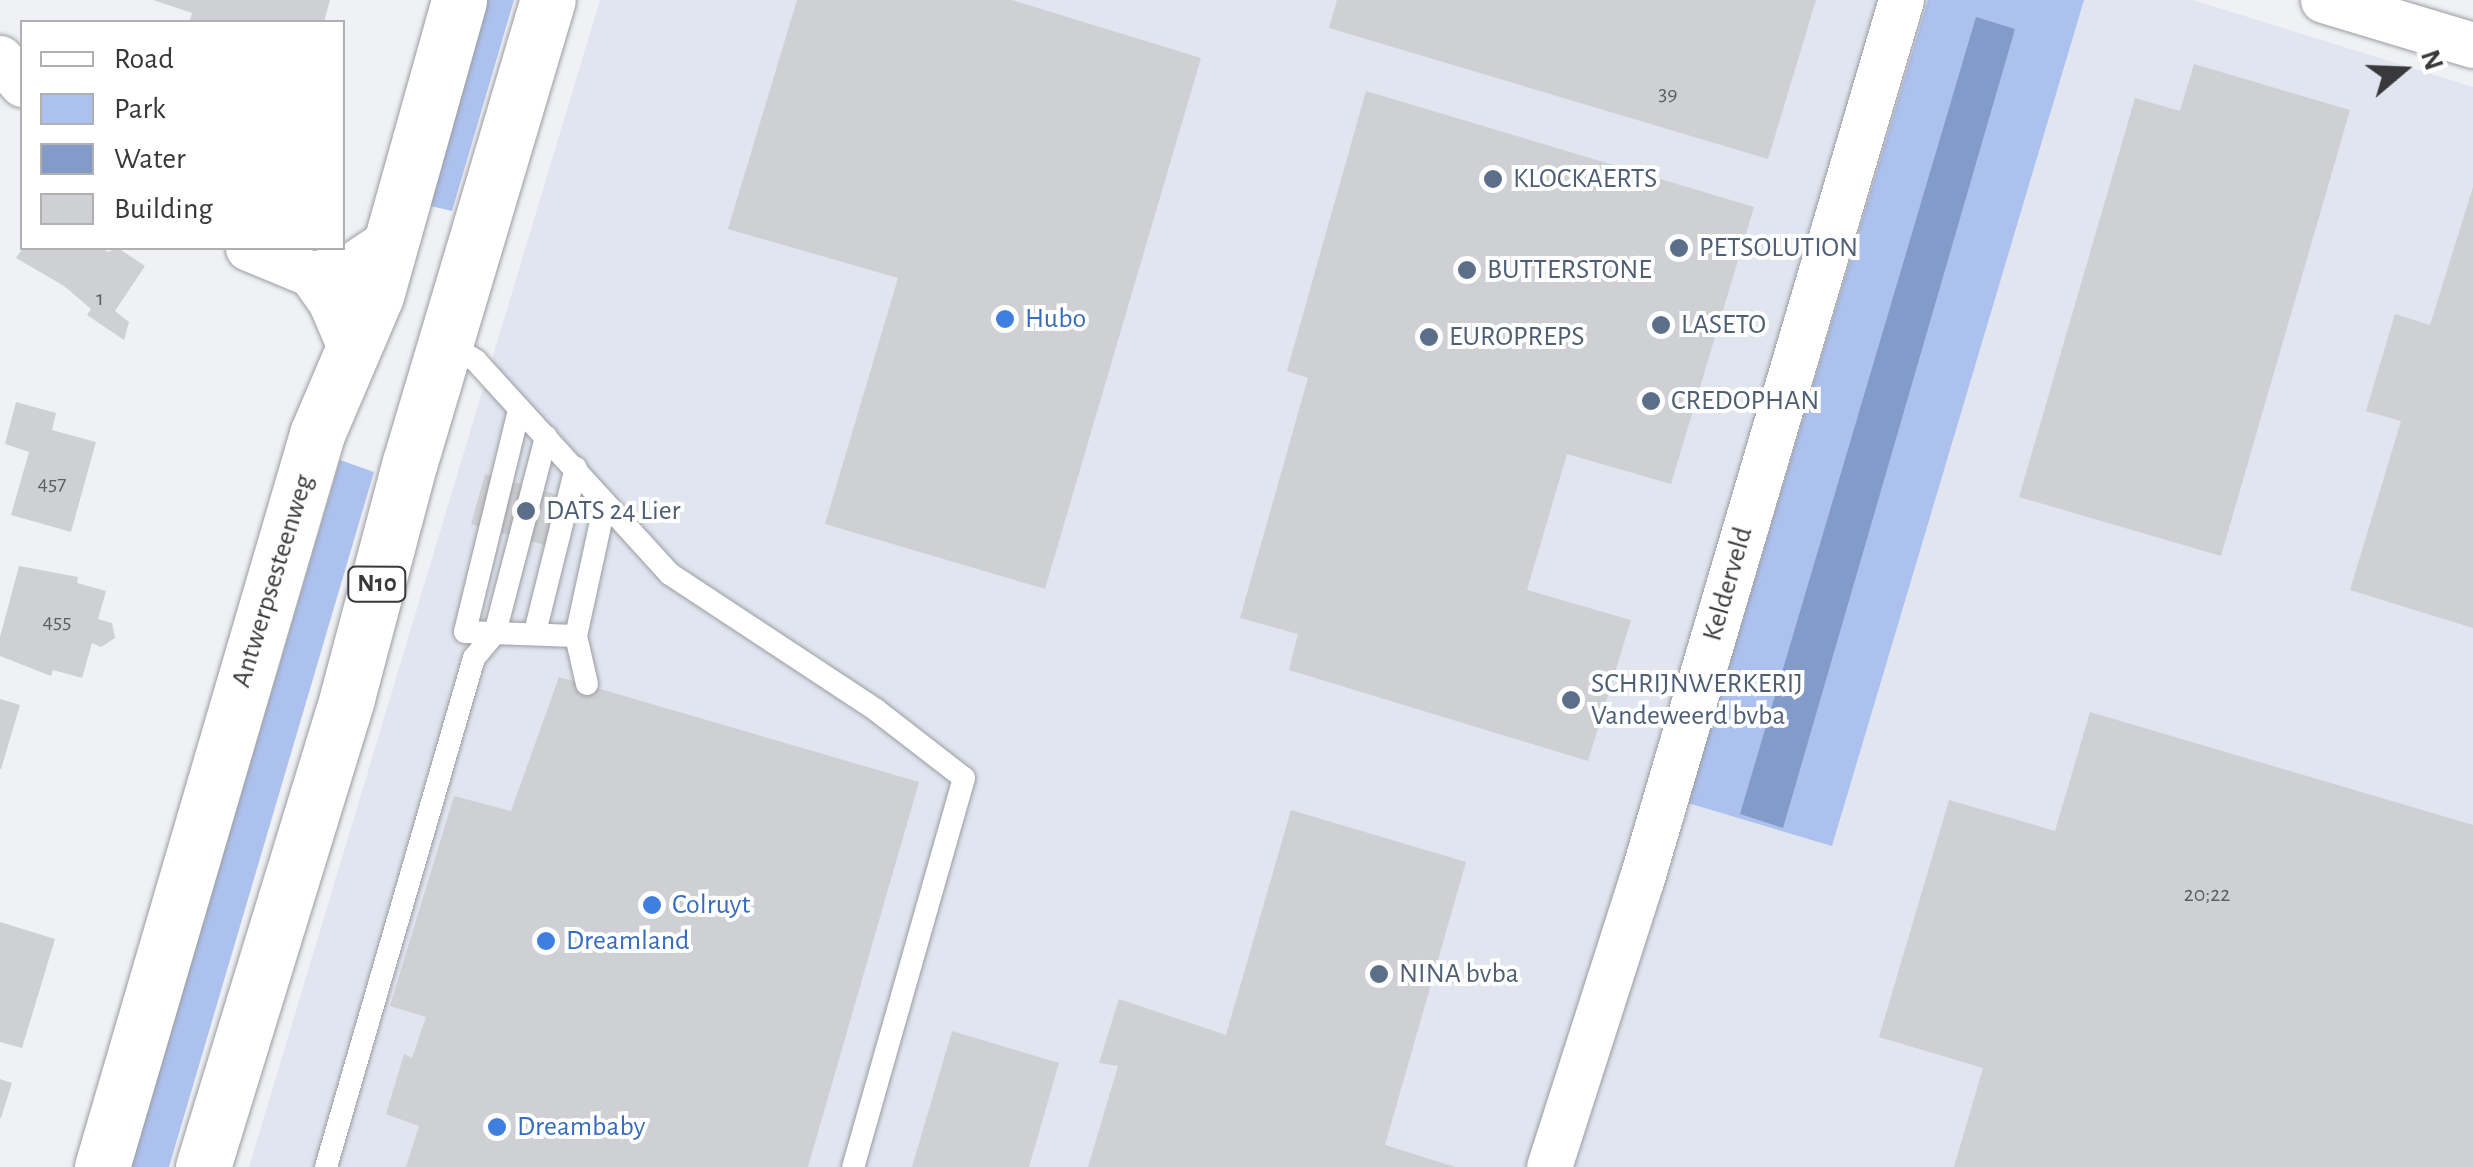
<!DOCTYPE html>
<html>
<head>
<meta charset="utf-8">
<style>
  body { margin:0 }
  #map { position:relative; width:2473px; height:1167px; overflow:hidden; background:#eff1f5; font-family:"Alegreya Sans",sans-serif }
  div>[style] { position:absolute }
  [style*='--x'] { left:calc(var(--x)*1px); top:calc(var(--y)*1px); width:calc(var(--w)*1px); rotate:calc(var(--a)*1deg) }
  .built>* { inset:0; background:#e0e5f0 }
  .green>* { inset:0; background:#adc1ee }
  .water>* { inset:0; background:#839bc9 }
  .building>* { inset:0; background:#cfd0d4 }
  .roads { filter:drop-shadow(0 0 2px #9b9ca0) drop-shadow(0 0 2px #9b9ca0) }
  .lane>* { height:22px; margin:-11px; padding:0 11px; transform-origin:11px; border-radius:11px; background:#fff }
  .street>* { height:45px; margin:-22.5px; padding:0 22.5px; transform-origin:22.5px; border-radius:22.5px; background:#fff }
  .primary>* { height:55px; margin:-27.5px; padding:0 27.5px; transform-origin:27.5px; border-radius:27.5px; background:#fff }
  .dots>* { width:28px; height:28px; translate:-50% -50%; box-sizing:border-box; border:5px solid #fff; border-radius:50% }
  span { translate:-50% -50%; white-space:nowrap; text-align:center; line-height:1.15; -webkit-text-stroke:8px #fff; paint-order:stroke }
  .number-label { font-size:22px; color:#5e5f61 }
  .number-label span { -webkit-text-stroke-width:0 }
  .shield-label span { padding:2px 8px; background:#fff; border:2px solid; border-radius:8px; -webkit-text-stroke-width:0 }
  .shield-label { font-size:25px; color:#39393b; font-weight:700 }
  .service-label { font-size:28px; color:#4e5e75 }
  .left { translate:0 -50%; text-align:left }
  .shop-label { font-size:28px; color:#366cbe }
  .street-label { font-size:28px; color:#39393b }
  .legend { position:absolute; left:20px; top:20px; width:325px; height:230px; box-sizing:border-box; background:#fff; border:2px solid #b0b0b1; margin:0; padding:12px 18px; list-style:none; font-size:30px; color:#39393b }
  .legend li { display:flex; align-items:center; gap:20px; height:50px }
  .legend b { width:50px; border:2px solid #b0b0b1 }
  .north { position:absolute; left:2353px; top:20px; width:100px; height:100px; -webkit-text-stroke:8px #fff; paint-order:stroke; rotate:71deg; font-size:28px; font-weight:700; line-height:40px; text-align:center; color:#39393b }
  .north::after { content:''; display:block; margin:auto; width:35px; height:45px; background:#39393b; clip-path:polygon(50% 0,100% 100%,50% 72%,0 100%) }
</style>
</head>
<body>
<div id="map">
  <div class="built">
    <i style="clip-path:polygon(600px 0,2193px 0,2473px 87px,2473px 1167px,249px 1167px)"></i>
  </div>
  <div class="green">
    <i style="clip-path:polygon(482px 0,514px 0,452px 211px,422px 204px)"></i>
    <i style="clip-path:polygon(1928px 0,2084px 0,1832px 846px,1688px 803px)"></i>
    <i style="clip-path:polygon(340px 460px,374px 472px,169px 1167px,131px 1167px)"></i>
  </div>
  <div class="water">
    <i style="clip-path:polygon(1976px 17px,2015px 29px,1783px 828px,1740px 814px)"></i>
  </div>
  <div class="building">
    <i style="clip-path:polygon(153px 0,330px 0,324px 22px,189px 22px,192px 13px)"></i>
    <i style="clip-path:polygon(797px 0,1012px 0,1201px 58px,1045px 589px,825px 524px,898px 278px,728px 229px)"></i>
    <i style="clip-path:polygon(1337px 0,1816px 0,1768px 159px,1329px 28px)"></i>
    <i style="clip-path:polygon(2194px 64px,2350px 110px,2221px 556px,2019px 497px,2135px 98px,2180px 111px)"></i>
    <i style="clip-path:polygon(1366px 91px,1754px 207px,1671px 484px,1567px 454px,1527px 590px,1631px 620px,1588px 761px,1289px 670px,1298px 634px,1240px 618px,1308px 378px,1287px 371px)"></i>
    <i style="clip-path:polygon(2473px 187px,2473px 628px,2350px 590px,2401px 421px,2366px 411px,2395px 314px,2430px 325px)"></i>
    <i style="clip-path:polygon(23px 248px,101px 248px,108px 252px,118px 248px,145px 266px,115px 311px,129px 322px,124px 340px,87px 315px,91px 309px,64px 286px,16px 258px)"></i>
    <i style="clip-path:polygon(16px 402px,56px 413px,52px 430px,96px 442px,71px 532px,11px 515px,29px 452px,5px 444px)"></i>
    <i style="clip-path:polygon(485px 474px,579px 501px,565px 551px,471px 524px)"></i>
    <i style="clip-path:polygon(19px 566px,78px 577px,77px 583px,106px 591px,98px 619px,112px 623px,115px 638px,101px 647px,92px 643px,82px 678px,53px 670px,51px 676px,0 656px,0 637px)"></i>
    <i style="clip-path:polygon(559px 677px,919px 782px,808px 1167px,406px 1167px,419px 1126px,386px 1114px,404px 1054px,412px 1058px,426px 1017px,390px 1006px,454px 796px,511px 811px)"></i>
    <i style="clip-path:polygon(0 699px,20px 705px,1px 769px,0 769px)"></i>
    <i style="clip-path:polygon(2090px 712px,2473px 825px,2473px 1167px,1954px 1167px,1983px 1068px,1879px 1037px,1949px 800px,2055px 831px)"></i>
    <i style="clip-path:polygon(1291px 810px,1466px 862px,1385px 1145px,1455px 1167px,1088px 1167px,1118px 1066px,1099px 1063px,1119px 999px,1226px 1035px)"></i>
    <i style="clip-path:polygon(0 922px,55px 939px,22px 1048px,0 1042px)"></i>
    <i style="clip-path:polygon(952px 1031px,1059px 1063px,1029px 1167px,912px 1167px)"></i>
    <i style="clip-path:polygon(0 1079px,12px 1083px,1px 1118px,0 1118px)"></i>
  </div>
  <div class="roads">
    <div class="lane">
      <i style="--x:447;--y:342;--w:35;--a:33"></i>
      <i style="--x:476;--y:361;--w:288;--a:47.7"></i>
      <i style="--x:670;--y:574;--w:247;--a:33.4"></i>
      <i style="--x:876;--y:710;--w:111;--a:37.7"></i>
      <i style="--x:964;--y:778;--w:405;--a:105.9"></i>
      <i style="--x:519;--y:410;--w:228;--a:103.7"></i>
      <i style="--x:465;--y:632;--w:111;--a:2.1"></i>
      <i style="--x:535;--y:632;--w:169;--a:-76"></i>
      <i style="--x:587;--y:684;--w:49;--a:-102.9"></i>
      <i style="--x:576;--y:636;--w:136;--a:-77.7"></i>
      <i style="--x:326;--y:1167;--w:530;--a:-73.79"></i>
      <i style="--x:474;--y:658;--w:33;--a:-50"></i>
      <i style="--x:495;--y:633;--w:203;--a:-75.4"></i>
    </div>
    <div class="street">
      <i style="--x:2323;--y:0;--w:157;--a:16.7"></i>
      <i style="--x:0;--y:58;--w:34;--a:50"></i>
      <i style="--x:248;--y:248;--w:68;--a:22.4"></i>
      <i style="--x:311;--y:274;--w:41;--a:-11.3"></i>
      <i style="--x:351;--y:266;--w:52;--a:-34"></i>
      <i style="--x:311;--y:274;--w:35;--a:55"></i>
      <i style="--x:331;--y:303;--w:59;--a:66.9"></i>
      <i style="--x:1549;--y:1167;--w:300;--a:-72.2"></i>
      <i style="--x:1641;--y:881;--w:919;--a:-73.56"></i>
    </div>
    <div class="primary">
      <i style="--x:102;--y:1167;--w:764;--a:-73.65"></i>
      <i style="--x:317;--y:434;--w:150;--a:-66.9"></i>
      <i style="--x:376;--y:296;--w:307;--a:-74.3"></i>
      <i style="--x:203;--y:1167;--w:491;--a:-72.9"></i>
      <i style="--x:347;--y:698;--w:244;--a:-75.1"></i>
      <i style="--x:410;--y:462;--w:482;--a:-73.4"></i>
    </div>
  </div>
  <div class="dots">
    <i style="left:1493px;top:179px;background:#5c6f8a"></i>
    <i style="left:1679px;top:248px;background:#5c6f8a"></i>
    <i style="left:1467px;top:270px;background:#5c6f8a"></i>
    <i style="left:1005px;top:319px;background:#3f7fe0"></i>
    <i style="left:1661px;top:325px;background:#5c6f8a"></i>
    <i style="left:1429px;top:337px;background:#5c6f8a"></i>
    <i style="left:1651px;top:401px;background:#5c6f8a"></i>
    <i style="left:526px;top:511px;background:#5c6f8a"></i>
    <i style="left:1571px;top:700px;background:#5c6f8a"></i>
    <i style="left:652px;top:905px;background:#3f7fe0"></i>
    <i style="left:546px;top:941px;background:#3f7fe0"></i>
    <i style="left:1379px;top:974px;background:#5c6f8a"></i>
    <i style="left:497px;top:1127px;background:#3f7fe0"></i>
  </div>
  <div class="number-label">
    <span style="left:1668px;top:94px">39</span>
    <span style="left:100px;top:299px">1</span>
    <span style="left:52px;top:484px">457</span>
    <span style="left:57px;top:622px">455</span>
    <span style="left:2207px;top:895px">20;22</span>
  </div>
  <div class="shield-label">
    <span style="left:377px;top:584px">N10</span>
  </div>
  <div class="service-label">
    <span class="left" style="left:1513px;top:179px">KLOCKAERTS</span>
    <span class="left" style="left:1699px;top:248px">PETSOLUTION</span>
    <span class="left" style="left:1487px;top:270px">BUTTERSTONE</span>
    <span class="left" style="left:1681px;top:325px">LASETO</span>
    <span class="left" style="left:1449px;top:337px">EUROPREPS</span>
    <span class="left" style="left:1671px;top:401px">CREDOPHAN</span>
    <span class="left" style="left:546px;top:511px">DATS 24 Lier</span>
    <span class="left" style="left:1591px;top:700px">SCHRIJNWERKERIJ<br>Vandeweerd bvba</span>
    <span class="left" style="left:1399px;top:974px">NINA bvba</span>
  </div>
  <div class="shop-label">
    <span class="left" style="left:1025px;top:319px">Hubo</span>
    <span class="left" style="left:672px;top:905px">Colruyt</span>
    <span class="left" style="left:566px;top:941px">Dreamland</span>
    <span class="left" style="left:517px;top:1127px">Dreambaby</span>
  </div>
  <div class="street-label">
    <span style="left:273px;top:581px;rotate:-73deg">Antwerpsesteenweg</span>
    <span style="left:1728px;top:584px;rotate:-74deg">Kelderveld</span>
  </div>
  <ul class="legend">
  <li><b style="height:12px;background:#fff"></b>Road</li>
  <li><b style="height:28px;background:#adc1ee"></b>Park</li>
  <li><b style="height:28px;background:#839bc9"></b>Water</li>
  <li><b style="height:28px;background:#cfd0d4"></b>Building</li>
  </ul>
  <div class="north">N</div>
</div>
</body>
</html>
